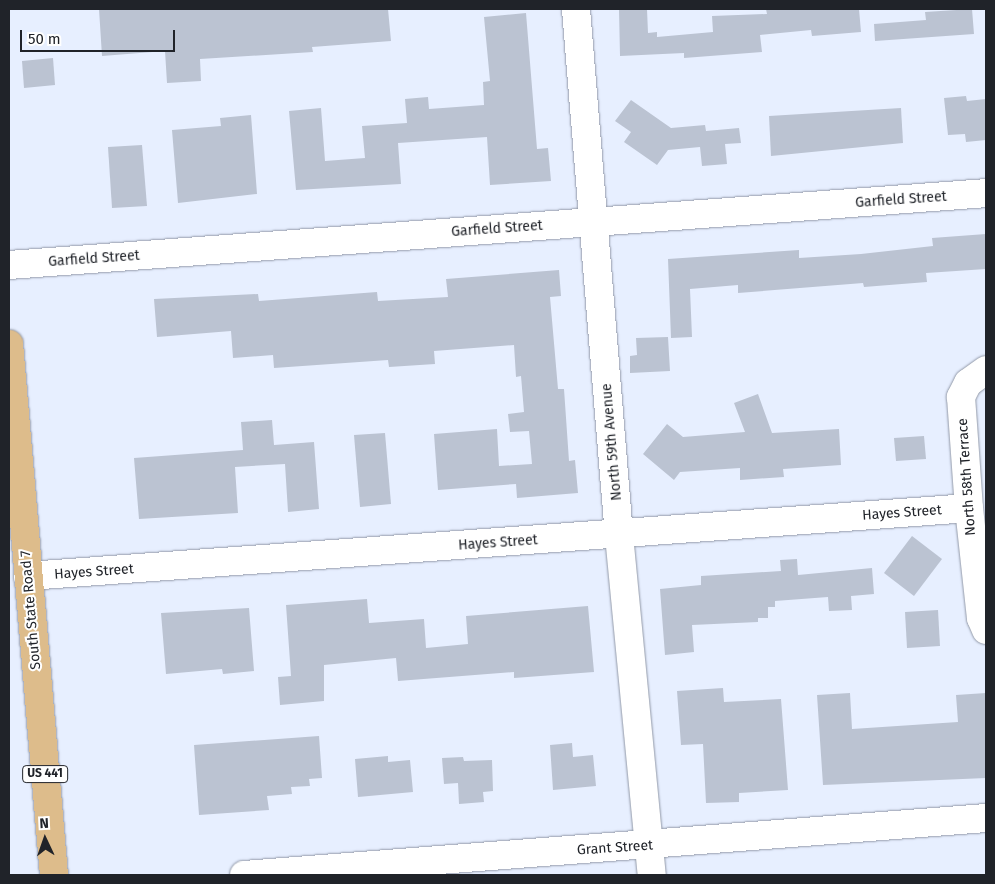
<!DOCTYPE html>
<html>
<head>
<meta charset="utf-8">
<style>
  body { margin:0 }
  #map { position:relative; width:995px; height:884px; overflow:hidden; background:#e7efff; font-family:"Fira Sans",sans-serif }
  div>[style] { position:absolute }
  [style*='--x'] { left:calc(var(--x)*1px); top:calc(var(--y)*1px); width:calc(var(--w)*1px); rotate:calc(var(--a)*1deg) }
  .building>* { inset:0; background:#bbc3d2 }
  .roads { filter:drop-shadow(0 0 1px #9299a8) drop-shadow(0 0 1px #9299a8) }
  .minor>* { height:28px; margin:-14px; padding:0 14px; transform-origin:14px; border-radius:14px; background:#fff }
  .major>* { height:28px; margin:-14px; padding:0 14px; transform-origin:14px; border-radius:14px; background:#ddbc8b }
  span { translate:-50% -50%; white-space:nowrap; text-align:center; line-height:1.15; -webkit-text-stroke:4px #fff; paint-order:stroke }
  .shield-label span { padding:1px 4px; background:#fff; border:1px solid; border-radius:4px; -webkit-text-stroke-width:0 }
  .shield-label { font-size:12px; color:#202329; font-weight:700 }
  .street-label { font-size:14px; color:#202329 }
  .frame { position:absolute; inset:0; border:10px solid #202329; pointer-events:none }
  .north { position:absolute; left:20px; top:814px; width:50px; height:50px; -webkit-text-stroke:4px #fff; paint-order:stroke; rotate:357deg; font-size:14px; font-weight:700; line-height:20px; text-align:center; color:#202329 }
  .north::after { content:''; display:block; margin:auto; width:18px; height:22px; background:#202329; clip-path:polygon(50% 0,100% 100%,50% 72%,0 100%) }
  .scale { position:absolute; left:20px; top:30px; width:155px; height:22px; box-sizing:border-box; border:2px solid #202329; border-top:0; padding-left:6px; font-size:15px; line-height:18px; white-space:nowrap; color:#202329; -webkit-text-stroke:4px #fff; paint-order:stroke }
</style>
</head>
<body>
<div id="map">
  <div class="building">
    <i style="clip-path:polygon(99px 9px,388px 9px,391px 41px,312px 47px,313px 52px,200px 59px,201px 81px,167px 83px,165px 51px,102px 56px)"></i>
    <i style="clip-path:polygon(619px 9px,647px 9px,648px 33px,657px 32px,657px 37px,713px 32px,712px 16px,767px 14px,766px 9px,859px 9px,861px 32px,812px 36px,811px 30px,760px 35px,762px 52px,684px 58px,684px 53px,620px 56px)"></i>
    <i style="clip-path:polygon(972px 9px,974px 34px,875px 41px,874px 24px,926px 20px,925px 12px)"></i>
    <i style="clip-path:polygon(526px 13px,537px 149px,548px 148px,551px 181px,490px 185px,487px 137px,398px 143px,401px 184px,296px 190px,289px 111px,321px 108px,325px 161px,365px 158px,362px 126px,407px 123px,405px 99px,428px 97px,429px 109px,484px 105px,483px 82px,490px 81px,484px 17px)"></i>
    <i style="clip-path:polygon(53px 58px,55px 85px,24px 88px,22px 61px)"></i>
    <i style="clip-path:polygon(966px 96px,967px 101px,986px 99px,986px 140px,966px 142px,965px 134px,948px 135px,944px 98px)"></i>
    <i style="clip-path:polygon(631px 100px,671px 128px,705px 125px,706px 131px,739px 128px,741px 143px,725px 144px,727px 164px,702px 166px,700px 147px,668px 150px,657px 165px,624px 142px,631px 132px,615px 121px)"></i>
    <i style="clip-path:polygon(901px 108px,903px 143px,771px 156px,769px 116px)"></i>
    <i style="clip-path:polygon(251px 115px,257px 194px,178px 203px,172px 130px,221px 126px,220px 118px)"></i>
    <i style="clip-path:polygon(142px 145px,147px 206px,112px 208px,108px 147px)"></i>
    <i style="clip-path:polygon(986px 234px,986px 269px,926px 273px,927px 282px,864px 287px,863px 283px,738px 293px,738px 285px,690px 289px,692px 337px,671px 338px,668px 259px,799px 250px,799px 258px,861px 254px,933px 246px,932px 238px)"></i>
    <i style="clip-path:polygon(559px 270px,561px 296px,550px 297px,558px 389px,564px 389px,569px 461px,575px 460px,578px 493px,517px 498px,516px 484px,438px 490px,434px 434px,497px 429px,499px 466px,532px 464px,529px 431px,510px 432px,508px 414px,524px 412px,521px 376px,516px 377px,514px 345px,434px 351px,435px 364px,389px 367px,388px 360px,274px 368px,273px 355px,233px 358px,231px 331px,157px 337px,154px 299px,258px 294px,259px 301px,377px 292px,378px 301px,448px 297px,446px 279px)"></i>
    <i style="clip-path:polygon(668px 337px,670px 371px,630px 373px,630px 356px,637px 355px,636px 338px)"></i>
    <i style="clip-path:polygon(758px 394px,772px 433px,839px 429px,841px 465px,783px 469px,784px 477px,740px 480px,740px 468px,680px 472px,674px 480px,643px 454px,667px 424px,683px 437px,745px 432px,734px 403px)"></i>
    <i style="clip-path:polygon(272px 420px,274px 445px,314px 442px,319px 509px,288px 512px,285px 464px,235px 467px,238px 513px,139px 519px,134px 458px,243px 450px,241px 422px)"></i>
    <i style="clip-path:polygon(385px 433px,391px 504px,360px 507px,354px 435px)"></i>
    <i style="clip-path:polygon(924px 436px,926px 459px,896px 461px,894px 438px)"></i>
    <i style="clip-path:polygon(912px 536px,942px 559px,914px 596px,884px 573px)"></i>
    <i style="clip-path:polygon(797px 559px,798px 575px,872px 568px,874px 594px,851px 596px,852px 610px,829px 611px,828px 597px,775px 601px,775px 607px,768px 607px,768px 618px,758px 618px,758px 622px,692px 625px,694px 652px,665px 655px,660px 589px,701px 585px,701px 576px,781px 571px,780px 560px)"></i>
    <i style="clip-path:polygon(367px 599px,369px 623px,424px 619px,426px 648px,468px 644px,466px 616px,588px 606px,594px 672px,514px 678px,514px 672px,398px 681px,396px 658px,324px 665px,324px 701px,280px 705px,278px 677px,291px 676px,286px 605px)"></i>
    <i style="clip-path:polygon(249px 608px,254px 671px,223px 674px,222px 669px,166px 674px,161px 613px)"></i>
    <i style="clip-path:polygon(938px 610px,940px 646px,907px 648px,905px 612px)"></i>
    <i style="clip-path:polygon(723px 688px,724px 702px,781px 699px,788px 790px,739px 793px,739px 802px,706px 803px,703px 744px,681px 745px,677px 691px)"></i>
    <i style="clip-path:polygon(850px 693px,852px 729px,958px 722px,956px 695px,986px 693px,986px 778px,823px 785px,817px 695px)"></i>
    <i style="clip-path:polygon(319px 736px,322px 778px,309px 779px,310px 786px,291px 787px,292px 794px,267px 796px,269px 810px,199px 815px,194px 745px)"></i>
    <i style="clip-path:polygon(572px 743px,573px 757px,593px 755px,596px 786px,553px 790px,550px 745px)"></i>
    <i style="clip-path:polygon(388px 756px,388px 762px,410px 760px,413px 792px,358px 797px,355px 759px)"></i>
    <i style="clip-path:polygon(463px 757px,464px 761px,492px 760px,493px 791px,483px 792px,484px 802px,459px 804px,458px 783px,444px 784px,442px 758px)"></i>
  </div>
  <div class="roads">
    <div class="minor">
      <i style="--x:576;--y:9;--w:528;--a:85.33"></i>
      <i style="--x:619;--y:535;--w:342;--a:84.5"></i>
      <i style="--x:9;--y:265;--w:980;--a:-4.21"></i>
      <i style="--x:986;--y:370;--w:22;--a:144"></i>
      <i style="--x:968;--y:383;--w:16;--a:117"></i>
      <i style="--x:961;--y:397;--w:111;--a:85.9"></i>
      <i style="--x:969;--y:508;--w:111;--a:83.8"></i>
      <i style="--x:981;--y:618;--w:13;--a:67"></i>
      <i style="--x:28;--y:576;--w:943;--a:-4.13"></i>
      <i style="--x:244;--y:875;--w:744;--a:-4.39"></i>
    </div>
    <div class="major">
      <i style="--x:9;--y:344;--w:533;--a:85.16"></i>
    </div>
  </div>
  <div class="shield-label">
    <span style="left:45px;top:774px">US 441</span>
  </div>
  <div class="street-label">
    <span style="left:901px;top:200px;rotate:-4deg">Garfield Street</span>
    <span style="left:497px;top:229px;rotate:-4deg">Garfield Street</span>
    <span style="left:94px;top:259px;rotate:-4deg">Garfield Street</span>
    <span style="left:612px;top:442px;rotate:-95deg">North 59th Avenue</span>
    <span style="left:967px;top:477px;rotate:-94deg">North 58th Terrace</span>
    <span style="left:902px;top:513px;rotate:-4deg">Hayes Street</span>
    <span style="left:498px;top:543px;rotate:-4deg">Hayes Street</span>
    <span style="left:94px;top:572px;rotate:-4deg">Hayes Street</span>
    <span style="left:31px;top:610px;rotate:-95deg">South State Road 7</span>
    <span style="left:615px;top:848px;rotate:-4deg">Grant Street</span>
  </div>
  <div class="frame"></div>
  <div class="north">N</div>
  <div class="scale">50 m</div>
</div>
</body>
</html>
